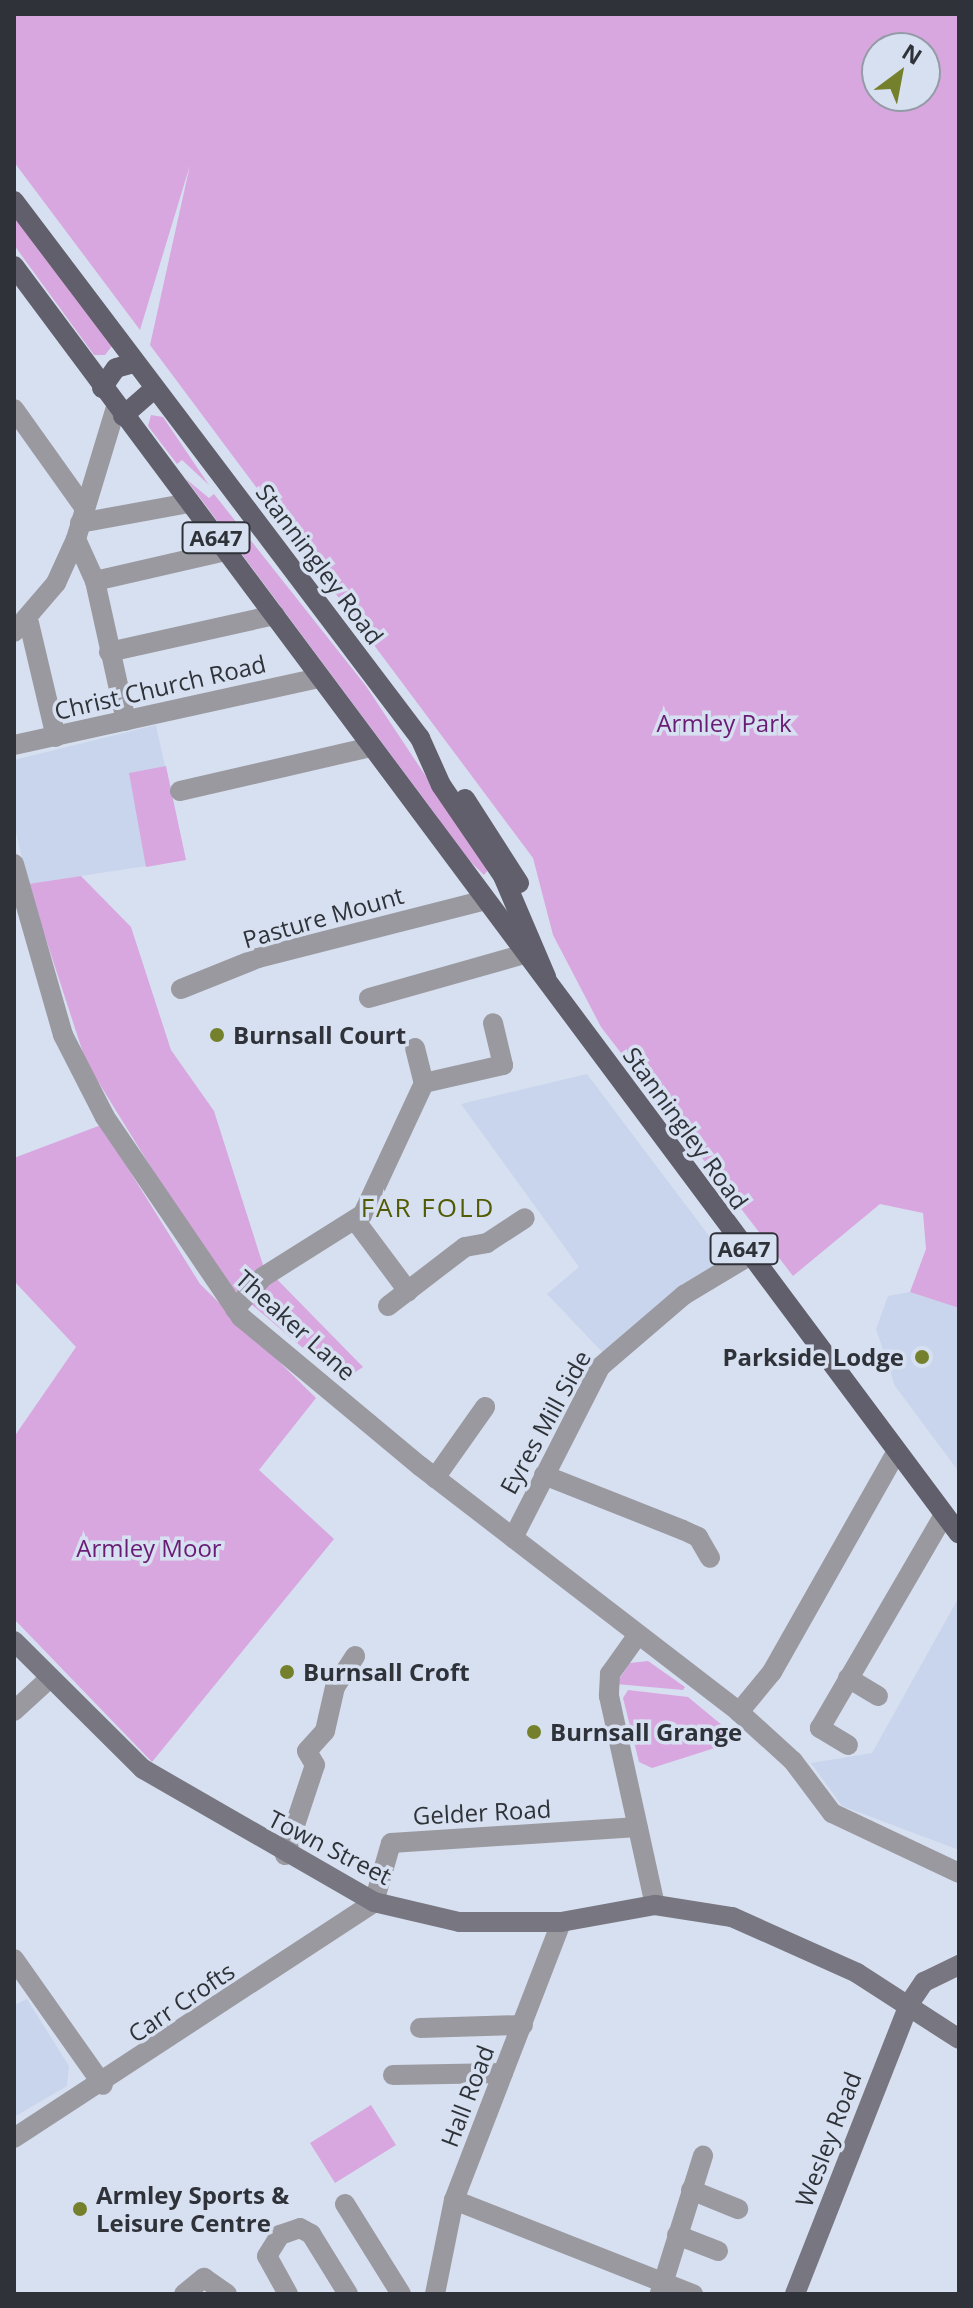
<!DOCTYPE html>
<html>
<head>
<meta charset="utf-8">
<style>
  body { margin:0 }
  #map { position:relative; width:973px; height:2308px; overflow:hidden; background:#d7e0f0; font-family:"Open Sans",sans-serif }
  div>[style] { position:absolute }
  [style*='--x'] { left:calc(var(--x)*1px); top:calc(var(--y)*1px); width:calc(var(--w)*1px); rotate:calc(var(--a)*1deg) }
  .built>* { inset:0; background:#c9d5ec }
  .green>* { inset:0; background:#d8a7df }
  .street>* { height:20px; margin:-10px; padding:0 10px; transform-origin:10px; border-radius:10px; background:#9a99a0 }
  .secondary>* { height:20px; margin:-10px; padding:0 10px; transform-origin:10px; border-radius:10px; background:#787781 }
  .primary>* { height:20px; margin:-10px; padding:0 10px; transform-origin:10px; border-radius:10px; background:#615f6c }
  .dots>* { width:22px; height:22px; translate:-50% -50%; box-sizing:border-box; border:4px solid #d7e0f0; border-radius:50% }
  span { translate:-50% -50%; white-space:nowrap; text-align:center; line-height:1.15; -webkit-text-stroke:7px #d7e0f0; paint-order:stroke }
  .shield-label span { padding:2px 6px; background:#d7e0f0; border:2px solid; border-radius:6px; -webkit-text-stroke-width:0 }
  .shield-label { font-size:22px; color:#2f3339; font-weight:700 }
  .street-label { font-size:24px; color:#2f3339 }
  .park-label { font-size:24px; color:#691c74 }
  .poi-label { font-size:24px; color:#2f3339; font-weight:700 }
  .left { translate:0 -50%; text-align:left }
  .right { translate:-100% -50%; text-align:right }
  .neighbourhood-label { font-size:26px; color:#525b04; letter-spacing:2px }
  .frame { position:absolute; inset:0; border:16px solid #2f3339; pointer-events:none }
  .north { position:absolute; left:861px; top:32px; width:80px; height:80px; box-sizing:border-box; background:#d7e0f0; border:2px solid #949ba7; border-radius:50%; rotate:32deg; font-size:22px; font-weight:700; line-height:32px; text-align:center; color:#2f3339 }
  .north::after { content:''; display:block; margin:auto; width:28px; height:36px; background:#75802c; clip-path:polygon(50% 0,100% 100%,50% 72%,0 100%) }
</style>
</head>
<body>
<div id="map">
  <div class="built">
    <i style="clip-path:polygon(156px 725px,186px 860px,28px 884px,14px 824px,14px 760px)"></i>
    <i style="clip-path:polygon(587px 1074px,728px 1261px,603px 1353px,547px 1294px,579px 1267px,461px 1104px)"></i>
    <i style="clip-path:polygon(910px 1292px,959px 1308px,959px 1472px,895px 1386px,876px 1329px,888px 1296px)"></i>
    <i style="clip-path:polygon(959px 1597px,959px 1850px,842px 1806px,811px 1763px,872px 1753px)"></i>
    <i style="clip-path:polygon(27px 1999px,69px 2066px,67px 2086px,14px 2117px,14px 2005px)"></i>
  </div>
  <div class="green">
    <i style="clip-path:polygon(evenodd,14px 14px,959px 14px,959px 1308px,910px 1292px,926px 1249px,923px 1213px,880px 1204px,793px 1276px,601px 1027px,553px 935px,533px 858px,150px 345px,190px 165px,140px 330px,14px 162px,14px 14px,925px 48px,925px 96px,877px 96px,877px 48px,925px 48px)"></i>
    <i style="clip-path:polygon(14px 213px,112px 346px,105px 355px,94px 355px,14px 245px)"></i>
    <i style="clip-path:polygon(151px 415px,163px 417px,209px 485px,182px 460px,177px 464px,148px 426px)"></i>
    <i style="clip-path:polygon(186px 479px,209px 498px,214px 494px,366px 686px,488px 870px,484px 875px,445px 837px,438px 818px)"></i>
    <i style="clip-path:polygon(166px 766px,186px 860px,146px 867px,129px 773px)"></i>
    <i style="clip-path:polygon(81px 876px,131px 927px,171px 1050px,214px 1111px,263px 1265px,363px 1367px,342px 1381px,218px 1276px,86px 1062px,28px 884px)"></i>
    <i style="clip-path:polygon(101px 1125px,200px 1284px,316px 1398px,259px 1470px,334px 1539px,152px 1762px,14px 1619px,14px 1437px,76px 1347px,14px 1281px,14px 1158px)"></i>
    <i style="clip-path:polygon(648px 1661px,685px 1687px,683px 1690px,616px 1684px,630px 1663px)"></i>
    <i style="clip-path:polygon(628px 1690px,688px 1697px,740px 1740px,652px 1768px,639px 1762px,623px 1698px)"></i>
    <i style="clip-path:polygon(371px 2105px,396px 2145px,335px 2183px,310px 2143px)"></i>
  </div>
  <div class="street">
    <i style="--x:14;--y:409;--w:120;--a:54.5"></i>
    <i style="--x:80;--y:523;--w:111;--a:-10.4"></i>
    <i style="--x:76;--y:539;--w:46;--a:65.7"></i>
    <i style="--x:95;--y:581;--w:143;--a:77.5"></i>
    <i style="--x:95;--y:581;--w:134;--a:-12.9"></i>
    <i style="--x:29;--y:623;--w:117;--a:76.7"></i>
    <i style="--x:14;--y:632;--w:65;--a:-49.4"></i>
    <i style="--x:56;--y:583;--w:48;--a:-65.6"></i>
    <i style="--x:76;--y:539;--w:138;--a:-73.1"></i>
    <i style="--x:109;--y:652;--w:170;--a:-12.6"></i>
    <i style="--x:14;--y:745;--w:311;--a:-12.4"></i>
    <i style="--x:180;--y:791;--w:196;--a:-13"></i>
    <i style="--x:14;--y:864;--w:178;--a:74"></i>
    <i style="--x:63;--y:1035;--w:92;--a:62.9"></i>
    <i style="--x:105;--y:1117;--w:242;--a:55.8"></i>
    <i style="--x:241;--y:1317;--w:233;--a:39.8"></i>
    <i style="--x:420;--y:1466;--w:403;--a:37.6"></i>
    <i style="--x:739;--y:1712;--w:73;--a:42.2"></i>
    <i style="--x:793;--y:1761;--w:65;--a:53.1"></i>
    <i style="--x:832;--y:1813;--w:140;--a:25.3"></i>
    <i style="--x:181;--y:989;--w:83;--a:-21.9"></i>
    <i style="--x:258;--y:958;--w:231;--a:-14.3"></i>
    <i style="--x:369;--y:998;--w:158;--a:-15.8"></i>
    <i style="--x:415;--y:1048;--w:36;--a:76"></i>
    <i style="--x:355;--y:1220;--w:89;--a:53.3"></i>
    <i style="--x:388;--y:1306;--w:97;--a:-37.5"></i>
    <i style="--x:465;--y:1247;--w:22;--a:-10"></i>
    <i style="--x:487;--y:1243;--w:45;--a:-33.3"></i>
    <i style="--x:235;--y:1309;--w:43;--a:-48.8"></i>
    <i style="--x:263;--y:1277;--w:118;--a:-32.2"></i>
    <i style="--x:363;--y:1214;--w:145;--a:-65"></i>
    <i style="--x:424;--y:1083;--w:81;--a:-12.8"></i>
    <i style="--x:503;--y:1065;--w:43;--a:-103.4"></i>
    <i style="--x:544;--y:1475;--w:149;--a:21.6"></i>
    <i style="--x:683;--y:1530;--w:17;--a:25"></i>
    <i style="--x:698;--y:1537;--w:24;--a:60"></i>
    <i style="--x:435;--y:1478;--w:87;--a:-54.8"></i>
    <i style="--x:513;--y:1538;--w:192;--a:-63"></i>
    <i style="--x:600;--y:1367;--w:111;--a:-40.6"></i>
    <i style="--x:684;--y:1295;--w:76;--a:-31"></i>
    <i style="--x:637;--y:1636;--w:47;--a:125.4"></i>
    <i style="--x:610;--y:1674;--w:22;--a:93"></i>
    <i style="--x:609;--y:1696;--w:214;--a:77.6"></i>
    <i style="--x:848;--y:1678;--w:35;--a:31"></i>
    <i style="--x:14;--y:1711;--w:49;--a:-42.5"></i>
    <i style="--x:739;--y:1712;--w:52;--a:-50.5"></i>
    <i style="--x:772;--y:1672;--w:252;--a:-60.5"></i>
    <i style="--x:848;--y:1745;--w:33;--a:-149"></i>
    <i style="--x:820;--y:1728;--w:246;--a:-59.8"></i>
    <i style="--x:285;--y:1855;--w:95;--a:-71.6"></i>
    <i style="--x:315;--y:1765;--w:16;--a:-120"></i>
    <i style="--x:307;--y:1751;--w:27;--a:-48"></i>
    <i style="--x:325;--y:1731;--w:45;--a:-77.2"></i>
    <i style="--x:335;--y:1687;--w:37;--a:-57"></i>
    <i style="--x:14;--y:1959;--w:154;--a:54.8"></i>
    <i style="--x:420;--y:2028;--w:103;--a:-1.7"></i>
    <i style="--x:393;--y:2075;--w:110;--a:-1"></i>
    <i style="--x:14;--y:2138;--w:430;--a:-33.2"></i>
    <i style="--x:374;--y:1902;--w:61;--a:-73.9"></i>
    <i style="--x:391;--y:1843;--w:247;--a:-3.7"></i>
    <i style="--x:691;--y:2190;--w:51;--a:22"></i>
    <i style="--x:454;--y:2200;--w:257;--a:21.5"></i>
    <i style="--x:345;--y:2204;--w:106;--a:58.1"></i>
    <i style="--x:677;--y:2235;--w:44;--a:21.3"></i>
    <i style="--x:660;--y:2293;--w:144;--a:-72.6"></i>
    <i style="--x:184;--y:2294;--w:26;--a:-39"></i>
    <i style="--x:204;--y:2278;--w:28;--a:35"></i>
    <i style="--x:288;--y:2294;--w:43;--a:-118.9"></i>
    <i style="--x:267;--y:2256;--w:25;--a:-58"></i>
    <i style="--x:280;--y:2235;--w:21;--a:-19"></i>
    <i style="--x:300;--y:2228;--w:13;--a:29"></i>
    <i style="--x:311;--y:2234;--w:70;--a:58.3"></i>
    <i style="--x:435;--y:2294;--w:96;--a:-78.6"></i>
    <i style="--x:454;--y:2200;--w:298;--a:-68.9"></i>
  </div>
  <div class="secondary">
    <i style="--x:14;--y:1641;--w:182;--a:44.8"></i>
    <i style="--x:143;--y:1769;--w:267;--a:29.9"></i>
    <i style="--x:374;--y:1902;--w:87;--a:13.2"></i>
    <i style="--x:459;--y:1922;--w:102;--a:0"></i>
    <i style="--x:561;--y:1922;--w:96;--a:-10.3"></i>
    <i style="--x:655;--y:1905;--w:78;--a:8.9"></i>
    <i style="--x:732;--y:1917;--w:137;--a:24.1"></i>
    <i style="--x:857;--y:1973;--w:121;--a:32.9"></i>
    <i style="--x:795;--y:2294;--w:312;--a:-68.5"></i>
    <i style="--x:909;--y:2004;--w:27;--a:-56"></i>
    <i style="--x:924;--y:1982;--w:39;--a:-26"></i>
  </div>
  <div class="primary">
    <i style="--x:14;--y:201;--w:673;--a:52.91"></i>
    <i style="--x:420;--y:738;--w:51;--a:65.9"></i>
    <i style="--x:441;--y:785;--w:110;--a:55.7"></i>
    <i style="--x:503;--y:876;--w:110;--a:66.9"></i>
    <i style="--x:14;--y:266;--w:1581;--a:53.3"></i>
    <i style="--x:102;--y:388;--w:24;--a:-55"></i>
    <i style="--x:116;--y:368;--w:19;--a:-16"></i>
    <i style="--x:123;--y:416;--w:41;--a:-41.1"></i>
    <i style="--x:465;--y:799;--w:100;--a:57.3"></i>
  </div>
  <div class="dots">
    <i style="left:217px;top:1035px;background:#75802c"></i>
    <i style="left:922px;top:1357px;background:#75802c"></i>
    <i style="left:287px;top:1672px;background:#75802c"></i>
    <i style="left:534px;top:1732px;background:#75802c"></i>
    <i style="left:80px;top:2209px;background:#75802c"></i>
  </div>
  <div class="shield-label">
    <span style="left:216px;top:538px">A647</span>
    <span style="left:744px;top:1249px">A647</span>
  </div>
  <div class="street-label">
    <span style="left:320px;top:564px;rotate:53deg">Stanningley Road</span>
    <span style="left:160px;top:687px;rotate:-13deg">Christ Church Road</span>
    <span style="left:323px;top:917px;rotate:-16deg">Pasture Mount</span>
    <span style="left:686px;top:1128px;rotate:54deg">Stanningley Road</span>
    <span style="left:296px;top:1325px;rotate:42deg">Theaker Lane</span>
    <span style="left:545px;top:1422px;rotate:-61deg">Eyres Mill Side</span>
    <span style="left:482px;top:1812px;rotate:-3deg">Gelder Road</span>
    <span style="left:330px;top:1847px;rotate:27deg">Town Street</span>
    <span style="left:181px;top:2002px;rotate:-34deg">Carr Crofts</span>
    <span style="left:467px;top:2096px;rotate:-69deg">Hall Road</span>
    <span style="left:828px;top:2139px;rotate:-69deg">Wesley Road</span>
  </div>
  <div class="park-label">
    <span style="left:724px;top:723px">Armley Park</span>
    <span style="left:149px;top:1548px">Armley Moor</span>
  </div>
  <div class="poi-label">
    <span class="left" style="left:233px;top:1035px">Burnsall Court</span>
    <span class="right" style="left:904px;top:1357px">Parkside Lodge</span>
    <span class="left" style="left:303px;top:1672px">Burnsall Croft</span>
    <span class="left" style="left:550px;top:1732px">Burnsall Grange</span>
    <span class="left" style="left:96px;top:2209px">Armley Sports &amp;<br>Leisure Centre</span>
  </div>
  <div class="neighbourhood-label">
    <span style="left:428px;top:1208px">FAR FOLD</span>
  </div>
  <div class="frame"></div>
  <div class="north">N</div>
</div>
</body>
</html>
